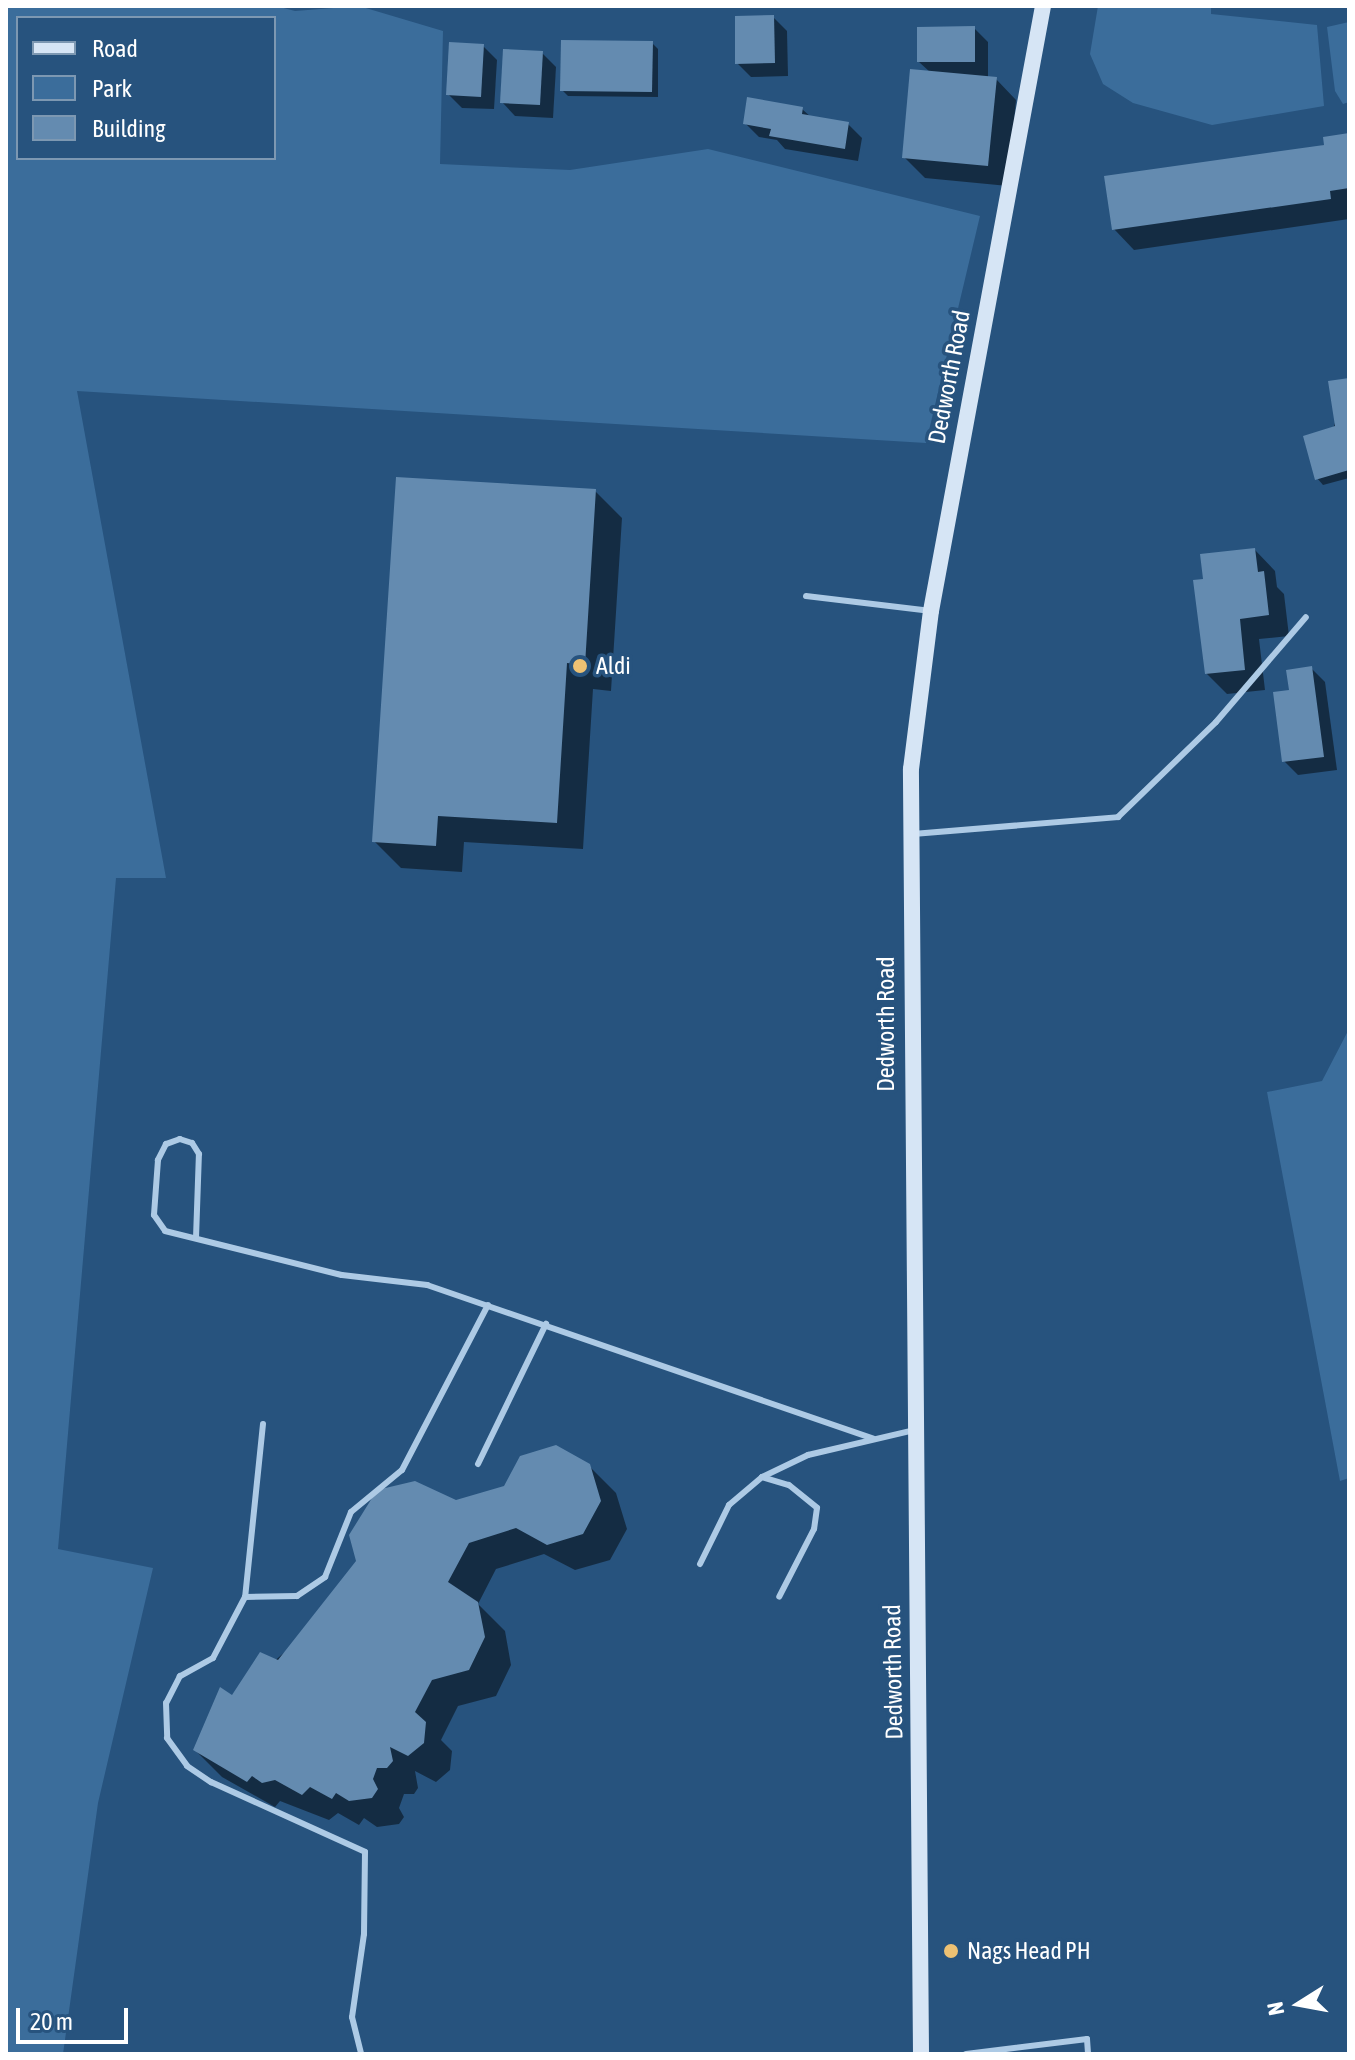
<!DOCTYPE html>
<html>
<head>
<meta charset="utf-8">
<style>
  body { margin:0 }
  #map { position:relative; width:1355px; height:2060px; overflow:hidden; background:#27537e; font-family:"Asap Condensed",sans-serif }
  div>[style] { position:absolute }
  [style*='--x'] { left:calc(var(--x)*1px); top:calc(var(--y)*1px); width:calc(var(--w)*1px); rotate:calc(var(--a)*1deg) }
  .green>* { inset:0; background:#3b6d9b }
  .shadow>* { inset:0; background:#0007 }
  .building>* { inset:0; background:#648bb0 }
  .lane>* { height:6px; margin:-3px; padding:0 3px; transform-origin:3px; border-radius:3px; background:#adcae5 }
  .secondary>* { height:16px; margin:-8px; padding:0 8px; transform-origin:8px; border-radius:8px; background:#d6e5f5 }
  .dots>* { width:22px; height:22px; translate:-50% -50%; box-sizing:border-box; border:4px solid #27537e; border-radius:50% }
  span { translate:-50% -50%; white-space:nowrap; text-align:center; line-height:1.15; -webkit-text-stroke:7px #27537e; paint-order:stroke }
  .street-label { font-size:24px; color:#fff }
  .poi-label { font-size:24px; color:#fff }
  .left { translate:0 -50%; text-align:left }
  .frame { position:absolute; inset:0; border:8px solid #fff; pointer-events:none }
  .legend { position:absolute; left:16px; top:16px; width:260px; height:144px; box-sizing:border-box; background:#27537e; border:2px solid #7d98b2; margin:0; padding:10px 14px; list-style:none; font-size:24px; color:#fff }
  .legend li { display:flex; align-items:center; gap:16px; height:40px }
  .legend b { width:40px; border:2px solid #7d98b2 }
  .north { position:absolute; left:1259px; top:1964px; width:80px; height:80px; -webkit-text-stroke:6px #27537e; paint-order:stroke; rotate:259deg; font-size:22px; font-weight:700; line-height:32px; text-align:center; color:#fff }
  .north::after { content:''; display:block; margin:auto; width:28px; height:36px; background:#fff; clip-path:polygon(50% 0,100% 100%,50% 72%,0 100%) }
  .scale { position:absolute; left:16px; top:2008px; width:112px; height:36px; box-sizing:border-box; border:4px solid #fff; border-top:0; padding-left:10px; font-size:24px; line-height:28px; white-space:nowrap; color:#fff; -webkit-text-stroke:6px #27537e; paint-order:stroke }
</style>
</head>
<body>
<div id="map">
  <div class="green">
    <i style="clip-path:polygon(evenodd,6px 6px,276px 6px,295px 11px,359px 6px,443px 31px,440px 164px,570px 170px,708px 149px,980px 216px,926px 443px,77px 391px,166px 878px,116px 878px,58px 1549px,153px 1568px,98px 1803px,63px 2054px,6px 2054px,6px 6px,18px 18px,274px 18px,274px 158px,18px 158px,18px 18px)"></i>
    <i style="clip-path:polygon(1098px 6px,1211px 6px,1211px 14px,1317px 25px,1324px 106px,1212px 125px,1133px 103px,1103px 84px,1090px 54px)"></i>
    <i style="clip-path:polygon(1349px 22px,1349px 102px,1343px 104px,1335px 91px,1327px 27px)"></i>
    <i style="clip-path:polygon(1349px 1029px,1349px 1478px,1340px 1481px,1267px 1092px,1322px 1081px)"></i>
  </div>
  <div class="shadow">
    <i style="clip-path:polygon(773px 17px,787px 31px,788px 76px,751px 77px,737px 63px)"></i>
    <i style="clip-path:polygon(974px 28px,988px 42px,988px 79px,996px 79px,1016px 100px,1008px 186px,925px 178px,904px 157px,931px 73px,919px 62px)"></i>
    <i style="clip-path:polygon(652px 43px,658px 49px,658px 97px,568px 96px,562px 90px)"></i>
    <i style="clip-path:polygon(483px 46px,497px 60px,494px 109px,462px 108px,448px 94px)"></i>
    <i style="clip-path:polygon(542px 53px,556px 67px,553px 118px,515px 116px,502px 102px)"></i>
    <i style="clip-path:polygon(802px 109px,812px 118px,848px 124px,862px 138px,858px 161px,785px 149px,777px 140px,759px 137px,745px 123px)"></i>
    <i style="clip-path:polygon(1349px 135px,1349px 219px,1134px 250px,1114px 229px)"></i>
    <i style="clip-path:polygon(1349px 380px,1349px 478px,1323px 485px,1317px 478px)"></i>
    <i style="clip-path:polygon(595px 491px,622px 518px,611px 691px,593px 689px,583px 849px,464px 842px,462px 872px,401px 868px,374px 841px)"></i>
    <i style="clip-path:polygon(1255px 550px,1275px 571px,1277px 587px,1284px 594px,1289px 636px,1259px 639px,1265px 690px,1227px 694px,1206px 673px)"></i>
    <i style="clip-path:polygon(1311px 668px,1325px 682px,1337px 770px,1298px 775px,1284px 761px,1291px 692px)"></i>
    <i style="clip-path:polygon(589px 1466px,616px 1493px,627px 1529px,610px 1560px,575px 1570px,544px 1554px,496px 1569px,478px 1604px,505px 1631px,511px 1665px,496px 1696px,458px 1706px,441px 1740px,452px 1751px,450px 1770px,436px 1782px,415px 1771px,418px 1788px,414px 1794px,404px 1794px,399px 1808px,404px 1817px,399px 1824px,377px 1827px,364px 1818px,359px 1825px,338px 1813px,329px 1820px,280px 1801px,275px 1807px,222px 1777px,195px 1750px,232px 1698px,456px 1503px)"></i>
  </div>
  <div class="building">
    <i style="clip-path:polygon(774px 15px,775px 63px,735px 64px,735px 16px)"></i>
    <i style="clip-path:polygon(975px 26px,975px 62px,917px 62px,917px 27px)"></i>
    <i style="clip-path:polygon(561px 40px,653px 41px,652px 92px,560px 91px)"></i>
    <i style="clip-path:polygon(449px 42px,484px 44px,481px 97px,446px 95px)"></i>
    <i style="clip-path:polygon(503px 49px,543px 51px,540px 105px,500px 103px)"></i>
    <i style="clip-path:polygon(910px 69px,997px 77px,988px 166px,902px 158px)"></i>
    <i style="clip-path:polygon(747px 97px,803px 107px,802px 114px,849px 122px,845px 149px,769px 136px,771px 129px,743px 124px)"></i>
    <i style="clip-path:polygon(1349px 133px,1349px 188px,1330px 191px,1331px 199px,1112px 230px,1104px 176px,1324px 145px,1323px 137px)"></i>
    <i style="clip-path:polygon(1349px 378px,1349px 470px,1315px 480px,1303px 436px,1335px 426px,1328px 381px)"></i>
    <i style="clip-path:polygon(396px 477px,596px 489px,585px 665px,567px 663px,557px 823px,438px 816px,436px 846px,372px 842px)"></i>
    <i style="clip-path:polygon(1255px 548px,1258px 572px,1264px 571px,1269px 615px,1240px 619px,1245px 670px,1205px 674px,1193px 580px,1203px 579px,1200px 554px)"></i>
    <i style="clip-path:polygon(1312px 666px,1324px 757px,1282px 762px,1273px 692px,1289px 690px,1286px 670px)"></i>
    <i style="clip-path:polygon(556px 1445px,590px 1464px,601px 1501px,583px 1534px,547px 1545px,516px 1528px,469px 1543px,448px 1582px,478px 1602px,485px 1637px,469px 1670px,432px 1680px,415px 1712px,426px 1722px,424px 1743px,408px 1756px,390px 1747px,393px 1761px,387px 1768px,377px 1768px,373px 1779px,378px 1789px,372px 1798px,349px 1801px,336px 1793px,332px 1799px,310px 1787px,302px 1795px,275px 1780px,262px 1783px,252px 1776px,247px 1782px,193px 1750px,220px 1687px,232px 1695px,260px 1652px,278px 1660px,356px 1561px,349px 1535px,377px 1490px,415px 1481px,456px 1500px,504px 1486px,520px 1456px)"></i>
  </div>
  <div class="lane">
    <i style="--x:806;--y:596;--w:126;--a:6.8"></i>
    <i style="--x:913;--y:834;--w:206;--a:-4.7"></i>
    <i style="--x:1118;--y:817;--w:136;--a:-44.1"></i>
    <i style="--x:1216;--y:722;--w:138;--a:-49.4"></i>
    <i style="--x:196;--y:1238;--w:84;--a:-88"></i>
    <i style="--x:199;--y:1154;--w:13;--a:-122"></i>
    <i style="--x:192;--y:1143;--w:13;--a:-162"></i>
    <i style="--x:180;--y:1139;--w:15;--a:160"></i>
    <i style="--x:166;--y:1144;--w:18;--a:117"></i>
    <i style="--x:158;--y:1160;--w:55;--a:94.2"></i>
    <i style="--x:154;--y:1215;--w:19;--a:55"></i>
    <i style="--x:165;--y:1231;--w:182;--a:14"></i>
    <i style="--x:342;--y:1275;--w:86;--a:6.7"></i>
    <i style="--x:427;--y:1285;--w:472;--a:19"></i>
    <i style="--x:263;--y:1424;--w:174;--a:95.9"></i>
    <i style="--x:245;--y:1597;--w:69;--a:117.7"></i>
    <i style="--x:213;--y:1658;--w:38;--a:151"></i>
    <i style="--x:180;--y:1676;--w:30;--a:117"></i>
    <i style="--x:166;--y:1703;--w:35;--a:88"></i>
    <i style="--x:167;--y:1738;--w:34;--a:54"></i>
    <i style="--x:187;--y:1766;--w:29;--a:34"></i>
    <i style="--x:211;--y:1782;--w:169;--a:24.4"></i>
    <i style="--x:365;--y:1852;--w:82;--a:90.7"></i>
    <i style="--x:364;--y:1934;--w:84;--a:98.2"></i>
    <i style="--x:352;--y:2017;--w:38;--a:76"></i>
    <i style="--x:478;--y:1464;--w:156;--a:-64.1"></i>
    <i style="--x:762;--y:1477;--w:28;--a:17"></i>
    <i style="--x:789;--y:1485;--w:36;--a:39"></i>
    <i style="--x:817;--y:1508;--w:21;--a:98"></i>
    <i style="--x:814;--y:1529;--w:76;--a:117.2"></i>
    <i style="--x:700;--y:1564;--w:66;--a:-63.8"></i>
    <i style="--x:729;--y:1505;--w:43;--a:-40.3"></i>
    <i style="--x:762;--y:1477;--w:51;--a:-25.6"></i>
    <i style="--x:808;--y:1455;--w:110;--a:-13.2"></i>
    <i style="--x:245;--y:1597;--w:52;--a:-1.1"></i>
    <i style="--x:297;--y:1596;--w:34;--a:-34"></i>
    <i style="--x:325;--y:1577;--w:70;--a:-68.2"></i>
    <i style="--x:351;--y:1512;--w:66;--a:-39.5"></i>
    <i style="--x:402;--y:1470;--w:186;--a:-62.5"></i>
    <i style="--x:966;--y:2054;--w:122;--a:-7.1"></i>
    <i style="--x:1087;--y:2039;--w:15;--a:86"></i>
  </div>
  <div class="secondary">
    <i style="--x:921;--y:2054;--w:1285;--a:-90.45"></i>
    <i style="--x:911;--y:769;--w:159;--a:-82.8"></i>
    <i style="--x:931;--y:611;--w:615;--a:-79.51"></i>
  </div>
  <div class="dots">
    <i style="left:580px;top:666px;background:#edc173"></i>
    <i style="left:951px;top:1951px;background:#edc173"></i>
  </div>
  <div class="street-label">
    <span style="left:949px;top:377px;rotate:-79deg">Dedworth Road</span>
    <span style="left:886px;top:1024px;rotate:-90deg">Dedworth Road</span>
    <span style="left:893px;top:1672px;rotate:-91deg">Dedworth Road</span>
  </div>
  <div class="poi-label">
    <span class="left" style="left:596px;top:666px">Aldi</span>
    <span class="left" style="left:967px;top:1951px">Nags Head PH</span>
  </div>
  <div class="frame"></div>
  <ul class="legend">
  <li><b style="height:10px;background:#d6e5f5"></b>Road</li>
  <li><b style="height:22px;background:#3b6d9b"></b>Park</li>
  <li><b style="height:22px;background:#648bb0"></b>Building</li>
  </ul>
  <div class="north">N</div>
  <div class="scale">20 m</div>
</div>
</body>
</html>
